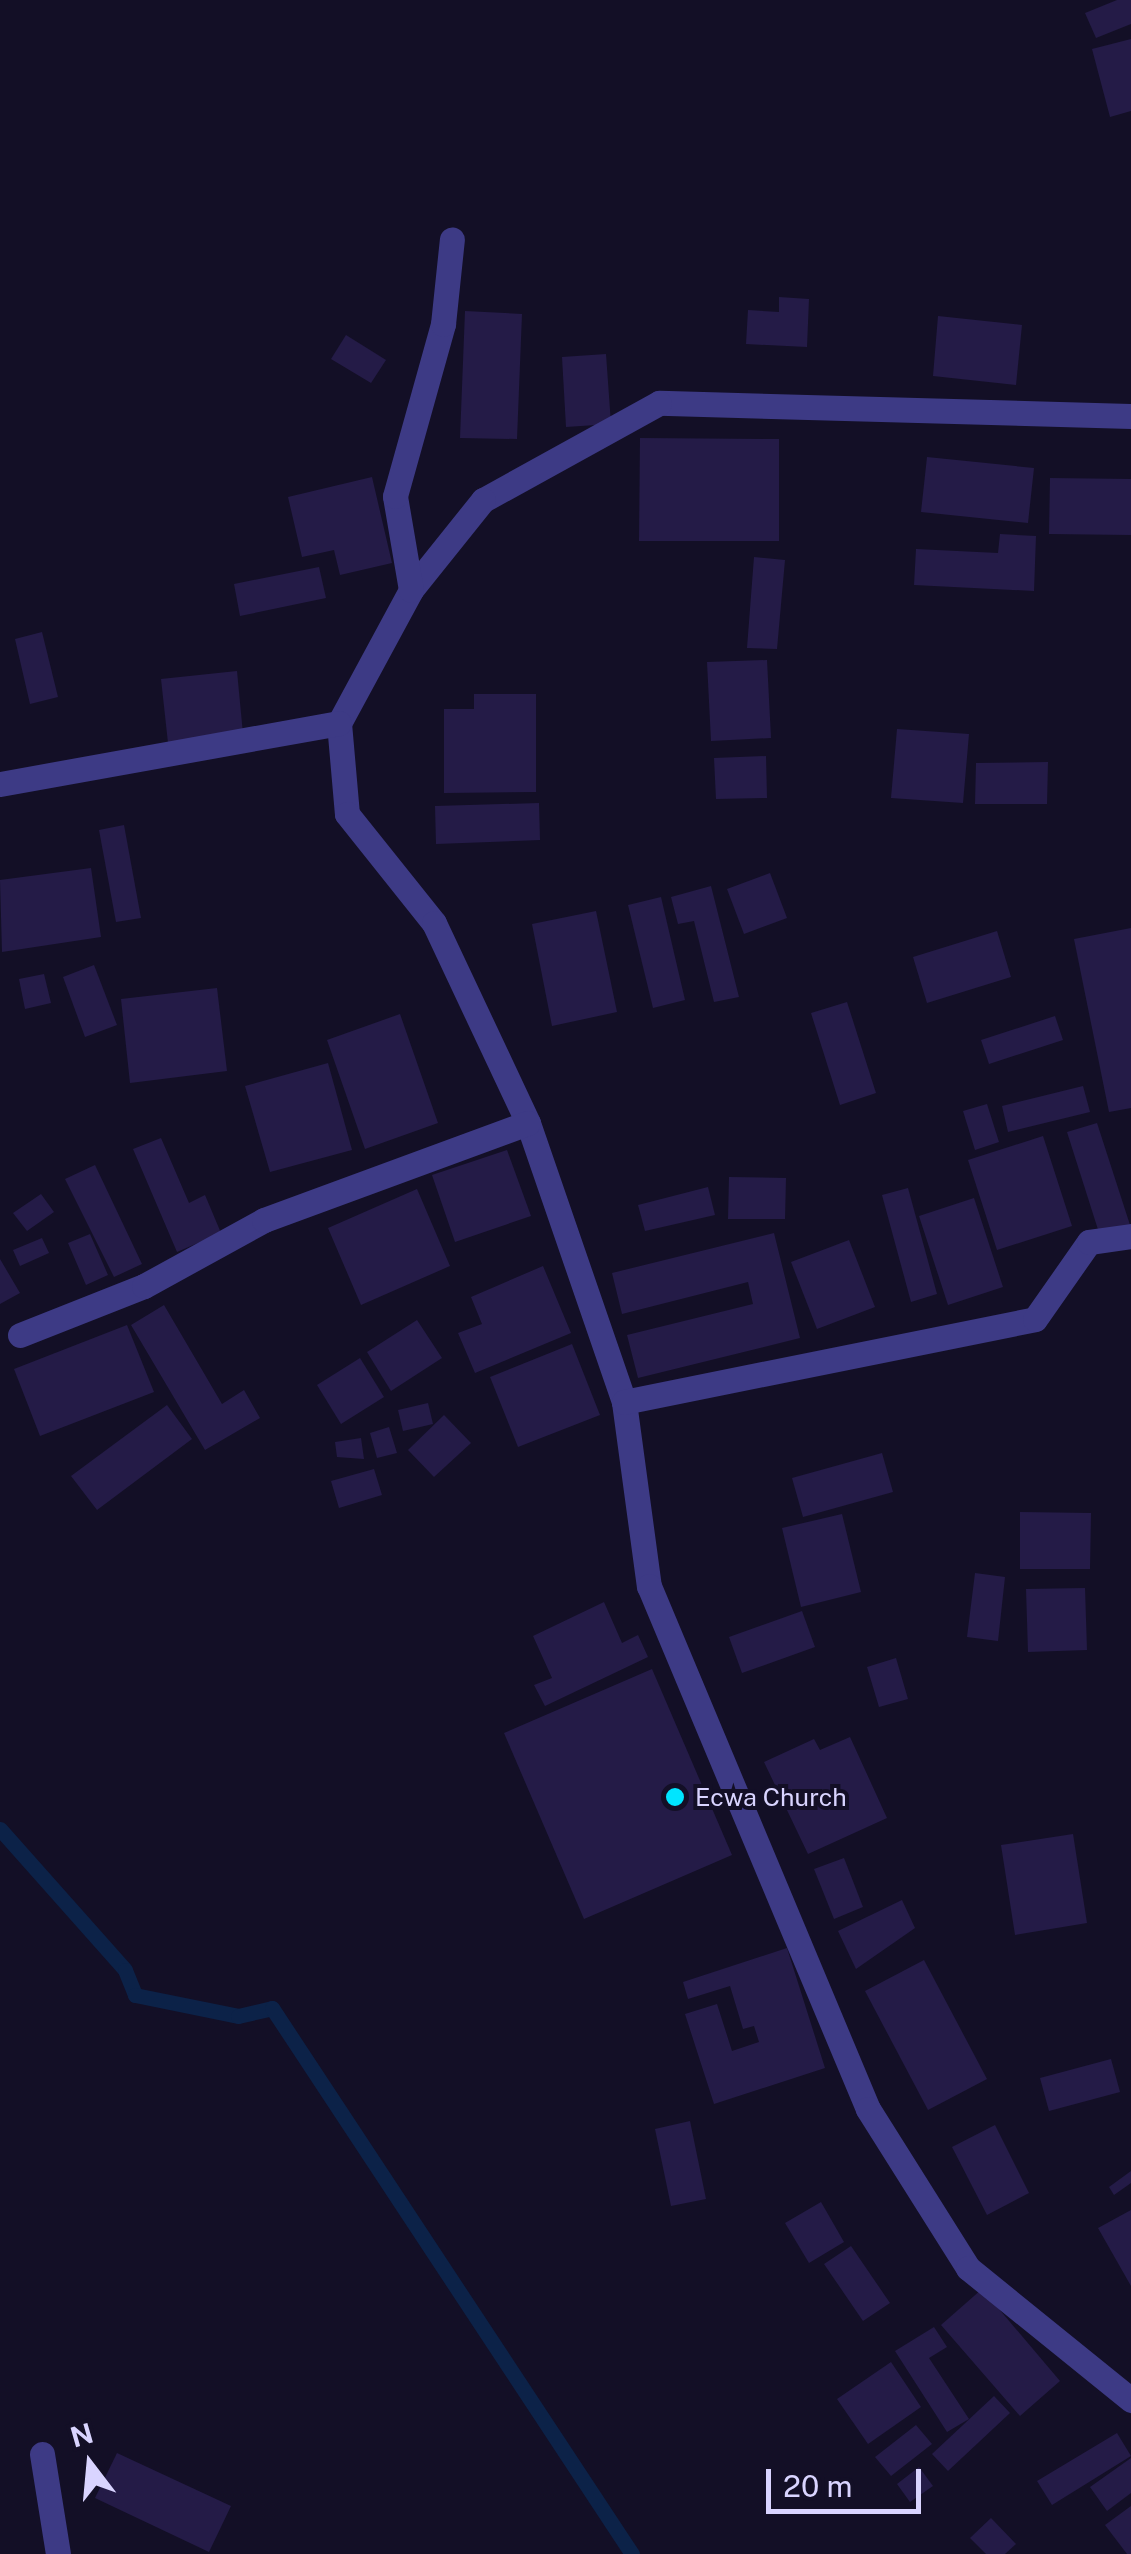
<!DOCTYPE html>
<html>
<head>
<meta charset="utf-8">
<style>
  body { margin:0 }
  #map { position:relative; width:1131px; height:2554px; overflow:hidden; background:#130f26; font-family:"Public Sans",sans-serif }
  div>[style] { position:absolute }
  [style*='--x'] { left:calc(var(--x)*1px); top:calc(var(--y)*1px); width:calc(var(--w)*1px); rotate:calc(var(--a)*1deg) }
  .stream>* { height:15px; margin:-7.5px; padding:0 7.5px; transform-origin:7.5px; border-radius:7.5px; background:#0c2248 }
  .building>* { inset:0; background:#241b47 }
  .minor>* { height:25px; margin:-12.5px; padding:0 12.5px; transform-origin:12.5px; border-radius:12.5px; background:#3d3a85 }
  .dots>* { width:28px; height:28px; translate:-50% -50%; box-sizing:border-box; border:5px solid #130f26; border-radius:50% }
  span { translate:-50% -50%; white-space:nowrap; text-align:center; line-height:1.15; -webkit-text-stroke:8px #130f26; paint-order:stroke }
  .poi-label { font-size:25px; color:#d9d4ff }
  .left { translate:0 -50%; text-align:left }
  .north { position:absolute; left:40px; top:2414px; width:100px; height:100px; -webkit-text-stroke:8px #130f26; paint-order:stroke; rotate:344deg; font-size:28px; font-weight:700; line-height:40px; text-align:center; color:#d9d4ff }
  .north::after { content:''; display:block; margin:auto; width:35px; height:45px; background:#d9d4ff; clip-path:polygon(50% 0,100% 100%,50% 72%,0 100%) }
  .scale { position:absolute; left:766px; top:2469px; width:155px; height:45px; box-sizing:border-box; border:5px solid #d9d4ff; border-top:0; padding-left:12px; font-size:30px; line-height:35px; white-space:nowrap; color:#d9d4ff; -webkit-text-stroke:8px #130f26; paint-order:stroke }
</style>
</head>
<body>
<div id="map">
  <div class="stream">
    <i style="--x:0;--y:1829;--w:188;--a:48.4"></i>
    <i style="--x:125;--y:1970;--w:27;--a:68"></i>
    <i style="--x:135;--y:1995;--w:105;--a:11.5"></i>
    <i style="--x:238;--y:2016;--w:35;--a:-13"></i>
    <i style="--x:272;--y:2008;--w:654;--a:56.6"></i>
  </div>
  <div class="building">
    <i style="clip-path:polygon(1117px 0,1131px 0,1131px 24px,1096px 38px,1085px 13px)"></i>
    <i style="clip-path:polygon(1131px 39px,1131px 111px,1110px 117px,1092px 49px)"></i>
    <i style="clip-path:polygon(779px 297px,809px 299px,807px 347px,746px 344px,748px 310px,779px 312px)"></i>
    <i style="clip-path:polygon(465px 311px,522px 314px,517px 439px,460px 438px)"></i>
    <i style="clip-path:polygon(938px 316px,1022px 325px,1016px 385px,933px 376px)"></i>
    <i style="clip-path:polygon(346px 335px,386px 360px,371px 383px,331px 359px)"></i>
    <i style="clip-path:polygon(606px 354px,611px 424px,566px 427px,562px 357px)"></i>
    <i style="clip-path:polygon(640px 438px,779px 439px,779px 541px,639px 541px)"></i>
    <i style="clip-path:polygon(927px 457px,1034px 468px,1028px 523px,921px 512px)"></i>
    <i style="clip-path:polygon(372px 477px,392px 563px,340px 575px,334px 550px,302px 557px,288px 497px)"></i>
    <i style="clip-path:polygon(1050px 478px,1131px 479px,1131px 535px,1049px 534px)"></i>
    <i style="clip-path:polygon(1000px 534px,1036px 536px,1034px 591px,914px 585px,916px 549px,998px 553px)"></i>
    <i style="clip-path:polygon(754px 557px,785px 560px,777px 649px,747px 648px)"></i>
    <i style="clip-path:polygon(319px 567px,326px 598px,240px 616px,234px 584px)"></i>
    <i style="clip-path:polygon(42px 632px,58px 697px,30px 704px,15px 639px)"></i>
    <i style="clip-path:polygon(767px 660px,771px 738px,711px 741px,707px 662px)"></i>
    <i style="clip-path:polygon(237px 671px,243px 734px,168px 743px,161px 679px)"></i>
    <i style="clip-path:polygon(474px 694px,536px 694px,536px 792px,444px 793px,444px 709px,474px 709px)"></i>
    <i style="clip-path:polygon(897px 729px,969px 734px,963px 803px,891px 798px)"></i>
    <i style="clip-path:polygon(766px 756px,767px 798px,716px 799px,714px 758px)"></i>
    <i style="clip-path:polygon(1048px 762px,1047px 804px,975px 804px,976px 763px)"></i>
    <i style="clip-path:polygon(539px 803px,540px 840px,436px 844px,435px 806px)"></i>
    <i style="clip-path:polygon(124px 825px,141px 918px,116px 922px,99px 830px)"></i>
    <i style="clip-path:polygon(91px 868px,101px 937px,2px 952px,0 880px)"></i>
    <i style="clip-path:polygon(770px 873px,787px 918px,744px 934px,727px 889px)"></i>
    <i style="clip-path:polygon(711px 886px,739px 997px,714px 1002px,694px 921px,678px 924px,671px 897px)"></i>
    <i style="clip-path:polygon(661px 897px,685px 1000px,653px 1008px,628px 905px)"></i>
    <i style="clip-path:polygon(596px 911px,617px 1012px,552px 1026px,532px 924px)"></i>
    <i style="clip-path:polygon(1131px 928px,1131px 1108px,1109px 1112px,1074px 939px)"></i>
    <i style="clip-path:polygon(997px 931px,1011px 977px,927px 1003px,913px 957px)"></i>
    <i style="clip-path:polygon(94px 965px,117px 1025px,85px 1037px,63px 977px)"></i>
    <i style="clip-path:polygon(44px 974px,51px 1003px,25px 1009px,19px 979px)"></i>
    <i style="clip-path:polygon(217px 988px,227px 1071px,130px 1083px,121px 999px)"></i>
    <i style="clip-path:polygon(847px 1002px,876px 1093px,840px 1105px,811px 1013px)"></i>
    <i style="clip-path:polygon(400px 1014px,438px 1123px,365px 1149px,327px 1040px)"></i>
    <i style="clip-path:polygon(1055px 1016px,1063px 1040px,989px 1064px,981px 1040px)"></i>
    <i style="clip-path:polygon(328px 1063px,352px 1150px,270px 1172px,245px 1086px)"></i>
    <i style="clip-path:polygon(1083px 1086px,1090px 1112px,1008px 1132px,1002px 1106px)"></i>
    <i style="clip-path:polygon(987px 1104px,999px 1142px,975px 1150px,963px 1111px)"></i>
    <i style="clip-path:polygon(1097px 1123px,1131px 1228px,1101px 1239px,1067px 1132px)"></i>
    <i style="clip-path:polygon(1043px 1136px,1072px 1226px,997px 1250px,968px 1160px)"></i>
    <i style="clip-path:polygon(161px 1138px,189px 1203px,205px 1195px,221px 1233px,177px 1252px,133px 1149px)"></i>
    <i style="clip-path:polygon(507px 1150px,531px 1216px,455px 1242px,432px 1175px)"></i>
    <i style="clip-path:polygon(95px 1165px,142px 1264px,114px 1277px,65px 1179px)"></i>
    <i style="clip-path:polygon(729px 1177px,786px 1178px,785px 1219px,728px 1219px)"></i>
    <i style="clip-path:polygon(708px 1187px,715px 1215px,645px 1231px,638px 1205px)"></i>
    <i style="clip-path:polygon(908px 1188px,937px 1294px,911px 1302px,882px 1195px)"></i>
    <i style="clip-path:polygon(417px 1189px,450px 1266px,361px 1305px,328px 1228px)"></i>
    <i style="clip-path:polygon(41px 1194px,54px 1212px,27px 1231px,13px 1213px)"></i>
    <i style="clip-path:polygon(974px 1198px,1003px 1287px,948px 1305px,919px 1216px)"></i>
    <i style="clip-path:polygon(774px 1233px,800px 1338px,638px 1378px,627px 1335px,753px 1304px,748px 1282px,622px 1314px,612px 1273px)"></i>
    <i style="clip-path:polygon(90px 1234px,108px 1275px,86px 1285px,68px 1243px)"></i>
    <i style="clip-path:polygon(42px 1238px,49px 1253px,20px 1266px,13px 1250px)"></i>
    <i style="clip-path:polygon(849px 1240px,875px 1307px,817px 1329px,791px 1262px)"></i>
    <i style="clip-path:polygon(0 1259px,20px 1293px,0 1304px)"></i>
    <i style="clip-path:polygon(543px 1266px,571px 1333px,475px 1373px,458px 1333px,482px 1324px,471px 1297px)"></i>
    <i style="clip-path:polygon(164px 1305px,222px 1404px,244px 1390px,260px 1418px,205px 1450px,131px 1325px)"></i>
    <i style="clip-path:polygon(417px 1320px,442px 1358px,391px 1391px,367px 1352px)"></i>
    <i style="clip-path:polygon(127px 1325px,154px 1392px,40px 1436px,14px 1369px)"></i>
    <i style="clip-path:polygon(572px 1344px,600px 1415px,518px 1447px,490px 1377px)"></i>
    <i style="clip-path:polygon(360px 1358px,384px 1397px,341px 1424px,317px 1385px)"></i>
    <i style="clip-path:polygon(428px 1403px,433px 1424px,403px 1431px,398px 1410px)"></i>
    <i style="clip-path:polygon(167px 1405px,192px 1439px,97px 1510px,71px 1476px)"></i>
    <i style="clip-path:polygon(444px 1415px,471px 1443px,434px 1477px,408px 1450px)"></i>
    <i style="clip-path:polygon(389px 1427px,397px 1453px,377px 1458px,370px 1433px)"></i>
    <i style="clip-path:polygon(361px 1438px,364px 1459px,337px 1457px,335px 1442px)"></i>
    <i style="clip-path:polygon(882px 1453px,893px 1492px,803px 1517px,792px 1478px)"></i>
    <i style="clip-path:polygon(374px 1469px,382px 1495px,339px 1508px,331px 1481px)"></i>
    <i style="clip-path:polygon(1020px 1512px,1091px 1513px,1090px 1569px,1020px 1569px)"></i>
    <i style="clip-path:polygon(842px 1514px,861px 1592px,801px 1607px,782px 1528px)"></i>
    <i style="clip-path:polygon(975px 1573px,1005px 1577px,998px 1641px,967px 1637px)"></i>
    <i style="clip-path:polygon(1085px 1588px,1087px 1650px,1028px 1652px,1026px 1589px)"></i>
    <i style="clip-path:polygon(604px 1602px,622px 1643px,638px 1635px,648px 1657px,545px 1706px,534px 1685px,552px 1678px,533px 1636px)"></i>
    <i style="clip-path:polygon(802px 1611px,815px 1647px,742px 1673px,729px 1637px)"></i>
    <i style="clip-path:polygon(896px 1658px,908px 1699px,879px 1707px,867px 1667px)"></i>
    <i style="clip-path:polygon(652px 1669px,732px 1855px,584px 1919px,504px 1733px)"></i>
    <i style="clip-path:polygon(850px 1737px,887px 1818px,808px 1854px,764px 1762px,814px 1739px,820px 1750px)"></i>
    <i style="clip-path:polygon(1073px 1834px,1087px 1923px,1015px 1935px,1001px 1845px)"></i>
    <i style="clip-path:polygon(844px 1858px,863px 1907px,834px 1919px,814px 1869px)"></i>
    <i style="clip-path:polygon(902px 1900px,915px 1928px,856px 1969px,838px 1931px)"></i>
    <i style="clip-path:polygon(787px 1948px,825px 2068px,714px 2104px,685px 2014px,717px 2004px,732px 2051px,759px 2042px,754px 2026px,743px 2029px,730px 1986px,688px 1999px,683px 1982px)"></i>
    <i style="clip-path:polygon(924px 1960px,987px 2079px,928px 2110px,865px 1991px)"></i>
    <i style="clip-path:polygon(1111px 2059px,1120px 2092px,1049px 2111px,1040px 2078px)"></i>
    <i style="clip-path:polygon(690px 2121px,706px 2199px,671px 2206px,655px 2129px)"></i>
    <i style="clip-path:polygon(995px 2125px,1029px 2193px,987px 2215px,952px 2147px)"></i>
    <i style="clip-path:polygon(1131px 2171px,1131px 2183px,1114px 2195px,1109px 2187px)"></i>
    <i style="clip-path:polygon(821px 2202px,844px 2242px,809px 2263px,785px 2223px)"></i>
    <i style="clip-path:polygon(1131px 2210px,1131px 2286px,1098px 2228px)"></i>
    <i style="clip-path:polygon(851px 2246px,890px 2303px,863px 2321px,824px 2264px)"></i>
    <i style="clip-path:polygon(982px 2289px,1060px 2381px,1020px 2416px,941px 2325px)"></i>
    <i style="clip-path:polygon(934px 2327px,947px 2347px,929px 2358px,969px 2419px,947px 2432px,895px 2351px)"></i>
    <i style="clip-path:polygon(891px 2362px,921px 2407px,868px 2444px,837px 2399px)"></i>
    <i style="clip-path:polygon(994px 2396px,1010px 2413px,948px 2471px,932px 2454px)"></i>
    <i style="clip-path:polygon(916px 2425px,932px 2444px,891px 2476px,875px 2457px)"></i>
    <i style="clip-path:polygon(1117px 2433px,1131px 2456px,1052px 2505px,1037px 2481px)"></i>
    <i style="clip-path:polygon(117px 2453px,231px 2506px,209px 2552px,95px 2498px)"></i>
    <i style="clip-path:polygon(1131px 2458px,1131px 2493px,1107px 2511px,1090px 2487px)"></i>
    <i style="clip-path:polygon(919px 2467px,933px 2486px,910px 2502px,897px 2484px)"></i>
    <i style="clip-path:polygon(1131px 2506px,1131px 2554px,1127px 2554px,1105px 2525px)"></i>
    <i style="clip-path:polygon(991px 2518px,1016px 2544px,1005px 2554px,986px 2554px,970px 2538px)"></i>
  </div>
  <div class="minor">
    <i style="--x:1131;--y:416;--w:472;--a:-178.4"></i>
    <i style="--x:659;--y:403;--w:201;--a:151.1"></i>
    <i style="--x:483;--y:500;--w:115;--a:128.7"></i>
    <i style="--x:411;--y:590;--w:151;--a:118.4"></i>
    <i style="--x:339;--y:723;--w:91;--a:85"></i>
    <i style="--x:347;--y:814;--w:139;--a:51.4"></i>
    <i style="--x:434;--y:923;--w:221;--a:64.8"></i>
    <i style="--x:528;--y:1123;--w:295;--a:71"></i>
    <i style="--x:624;--y:1402;--w:186;--a:82.3"></i>
    <i style="--x:649;--y:1586;--w:567;--a:67.28"></i>
    <i style="--x:868;--y:2109;--w:188;--a:57.8"></i>
    <i style="--x:968;--y:2268;--w:210;--a:39"></i>
    <i style="--x:411;--y:590;--w:95;--a:-99.7"></i>
    <i style="--x:395;--y:496;--w:179;--a:-74.4"></i>
    <i style="--x:443;--y:324;--w:85;--a:-84"></i>
    <i style="--x:0;--y:784;--w:344;--a:-10.2"></i>
    <i style="--x:20;--y:1335;--w:133;--a:-21.6"></i>
    <i style="--x:144;--y:1286;--w:137;--a:-28.8"></i>
    <i style="--x:264;--y:1220;--w:281;--a:-20.2"></i>
    <i style="--x:624;--y:1402;--w:419;--a:-11.4"></i>
    <i style="--x:1035;--y:1319;--w:94;--a:-55"></i>
    <i style="--x:1089;--y:1242;--w:42;--a:-8.1"></i>
    <i style="--x:42;--y:2454;--w:101;--a:80.9"></i>
  </div>
  <div class="dots">
    <i style="left:675px;top:1797px;background:#00e5ff"></i>
  </div>
  <div class="poi-label">
    <span class="left" style="left:695px;top:1797px">Ecwa Church</span>
  </div>
  <div class="north">N</div>
  <div class="scale">20 m</div>
</div>
</body>
</html>
